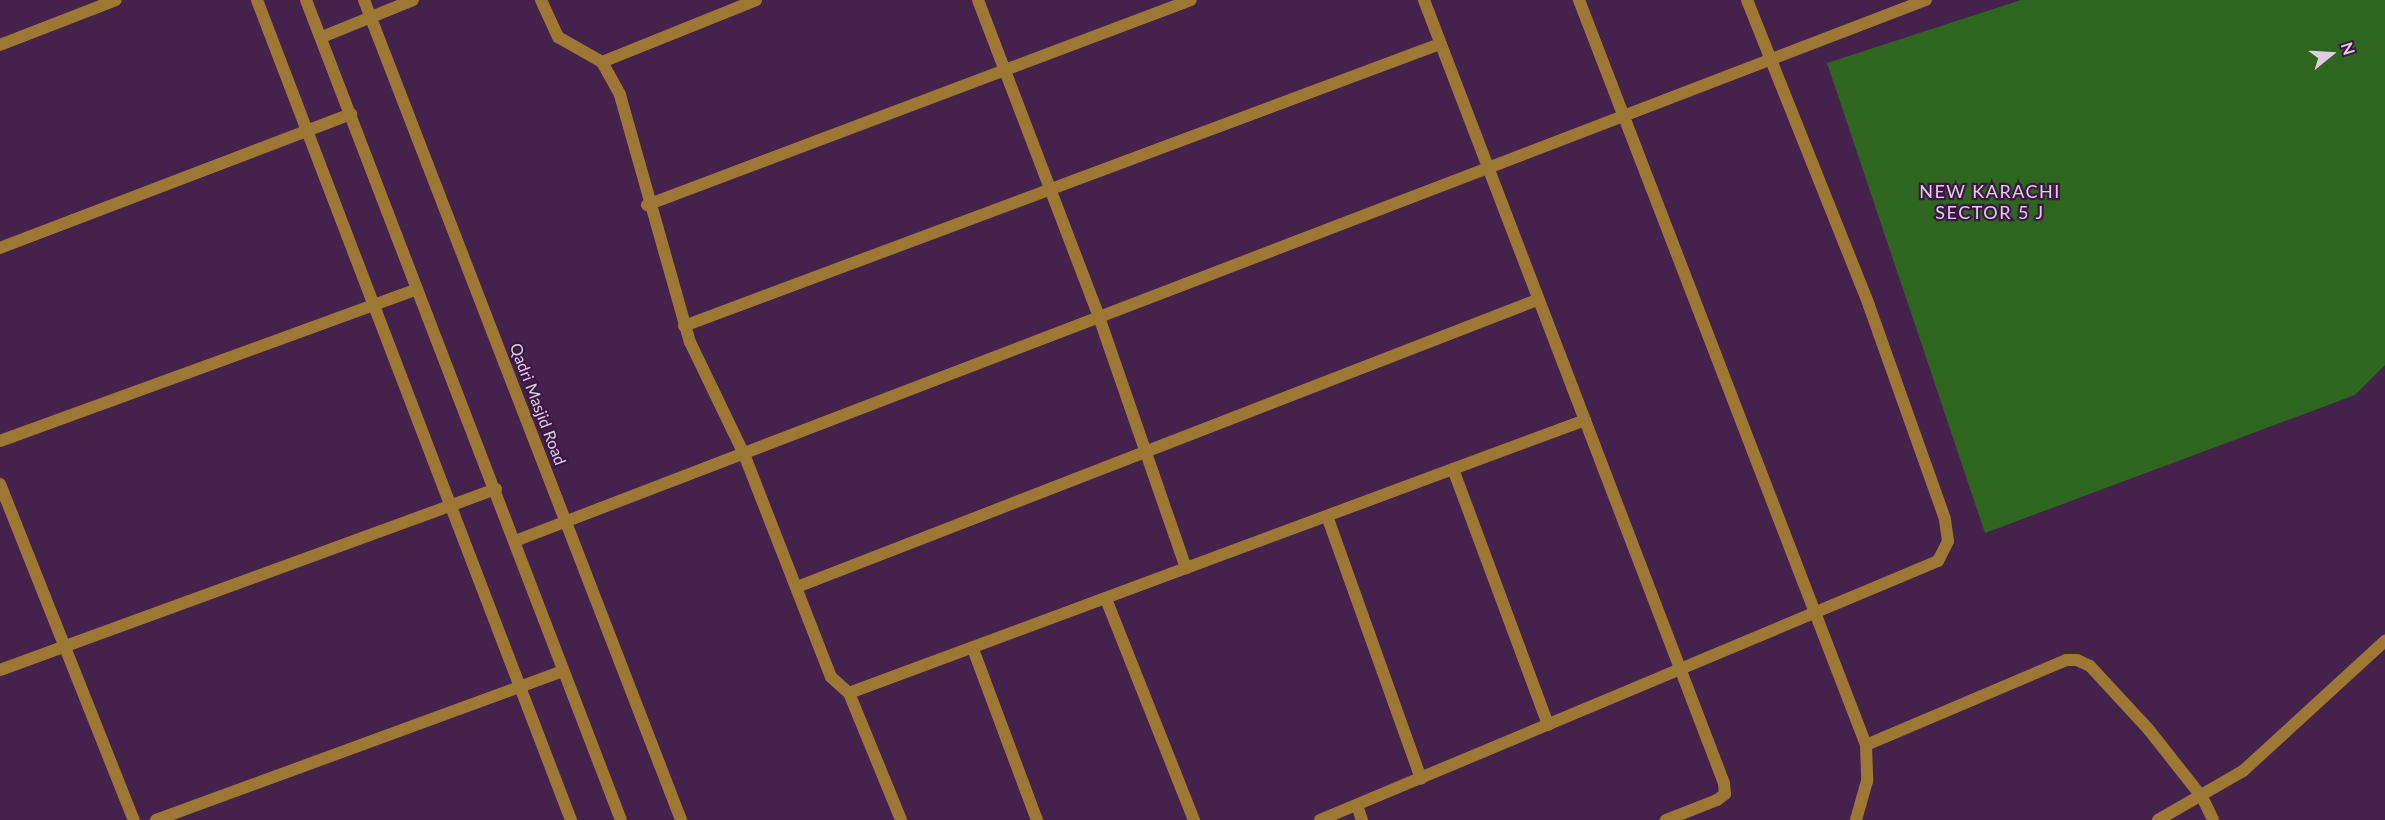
<!DOCTYPE html>
<html>
<head>
<meta charset="utf-8">
<style>
  body { margin:0 }
  #map { position:relative; width:2385px; height:820px; overflow:hidden; background:#44224c; font-family:Lato,sans-serif }
  div>[style] { position:absolute }
  [style*='--x'] { left:calc(var(--x)*1px); top:calc(var(--y)*1px); width:calc(var(--w)*1px); rotate:calc(var(--a)*1deg) }
  .green>* { inset:0; background:#2e6620 }
  .minor>* { height:12px; margin:-6px; padding:0 6px; transform-origin:6px; border-radius:6px; background:#9d7834 }
  .tertiary>* { height:12px; margin:-6px; padding:0 6px; transform-origin:6px; border-radius:6px; background:#9d7834 }
  span { translate:-50% -50%; white-space:nowrap; text-align:center; line-height:1.15; -webkit-text-stroke:4.5px #3a1841; paint-order:stroke }
  .street-label { font-size:16px; color:#e1cce5 }
  .neighbourhood-label { font-size:18px; color:#e1cce5; letter-spacing:1.5px }
  .north { position:absolute; left:2301px; top:24px; width:60px; height:60px; -webkit-text-stroke:4px #3a1841; paint-order:stroke; rotate:72deg; font-size:16px; font-weight:700; line-height:24px; text-align:center; color:#e1cce5 }
  .north::after { content:''; display:block; margin:auto; width:21px; height:27px; background:#e1cce5; clip-path:polygon(50% 0,100% 100%,50% 72%,0 100%) }
</style>
</head>
<body>
<div id="map">
  <div class="green">
    <i style="clip-path:polygon(2021px 0,2385px 0,2385px 365px,2355px 395px,1985px 533px,1827px 63px)"></i>
  </div>
  <div class="minor">
    <i style="--x:257;--y:0;--w:878;--a:69.05"></i>
    <i style="--x:541;--y:0;--w:41;--a:65.3"></i>
    <i style="--x:558;--y:37;--w:51;--a:29.6"></i>
    <i style="--x:602;--y:62;--w:38;--a:61"></i>
    <i style="--x:620;--y:95;--w:257;--a:74.2"></i>
    <i style="--x:690;--y:342;--w:124;--a:64.3"></i>
    <i style="--x:744;--y:454;--w:239;--a:68.7"></i>
    <i style="--x:831;--y:677;--w:24;--a:42"></i>
    <i style="--x:849;--y:693;--w:785;--a:-20.35"></i>
    <i style="--x:978;--y:0;--w:339;--a:69.1"></i>
    <i style="--x:1099;--y:317;--w:266;--a:70.9"></i>
    <i style="--x:1424;--y:0;--w:839;--a:69.04"></i>
    <i style="--x:1724;--y:783;--w:11;--a:85"></i>
    <i style="--x:1725;--y:794;--w:10;--a:143"></i>
    <i style="--x:1717;--y:800;--w:55;--a:158.6"></i>
    <i style="--x:1579;--y:0;--w:798;--a:68.93"></i>
    <i style="--x:1866;--y:745;--w:36;--a:88"></i>
    <i style="--x:1867;--y:781;--w:41;--a:105.8"></i>
    <i style="--x:0;--y:45;--w:124;--a:-21.2"></i>
    <i style="--x:602;--y:62;--w:166;--a:-21.9"></i>
    <i style="--x:647;--y:205;--w:581;--a:-20.65"></i>
    <i style="--x:0;--y:248;--w:376;--a:-20.9"></i>
    <i style="--x:684;--y:326;--w:807;--a:-20.46"></i>
    <i style="--x:0;--y:441;--w:444;--a:-20"></i>
    <i style="--x:1453;--y:469;--w:273;--a:69.6"></i>
    <i style="--x:0;--y:484;--w:362;--a:68.3"></i>
    <i style="--x:1327;--y:516;--w:279;--a:70.3"></i>
    <i style="--x:515;--y:541;--w:1511;--a:-20.98"></i>
    <i style="--x:797;--y:587;--w:794;--a:-21.2"></i>
    <i style="--x:1106;--y:599;--w:238;--a:68.3"></i>
    <i style="--x:973;--y:649;--w:183;--a:69.5"></i>
    <i style="--x:0;--y:670;--w:528;--a:-20.05"></i>
    <i style="--x:849;--y:693;--w:137;--a:67.7"></i>
    <i style="--x:1866;--y:745;--w:217;--a:-23"></i>
    <i style="--x:2066;--y:660;--w:11;--a:0"></i>
    <i style="--x:2077;--y:660;--w:14;--a:25"></i>
    <i style="--x:2090;--y:666;--w:87;--a:47.3"></i>
    <i style="--x:2149;--y:730;--w:85;--a:51.7"></i>
    <i style="--x:2202;--y:797;--w:25;--a:64"></i>
    <i style="--x:1357;--y:805;--w:16;--a:72"></i>
    <i style="--x:156;--y:820;--w:433;--a:-20.1"></i>
    <i style="--x:1320;--y:820;--w:670;--a:-22.74"></i>
    <i style="--x:1938;--y:561;--w:22;--a:-63"></i>
    <i style="--x:1948;--y:541;--w:22;--a:-98"></i>
    <i style="--x:1945;--y:519;--w:227;--a:-109.6"></i>
    <i style="--x:1869;--y:305;--w:328;--a:-111.8"></i>
    <i style="--x:2158;--y:820;--w:98;--a:-30"></i>
    <i style="--x:2243;--y:771;--w:193;--a:-42.5"></i>
  </div>
  <div class="tertiary">
    <i style="--x:306;--y:0;--w:878;--a:68.99"></i>
    <i style="--x:364;--y:0;--w:879;--a:68.86"></i>
    <i style="--x:322;--y:37;--w:98;--a:-22.1"></i>
  </div>
  <div class="street-label">
    <span style="left:538px;top:404px;rotate:69deg">Qadri Masjid Road</span>
  </div>
  <div class="neighbourhood-label">
    <span style="left:1990px;top:202px">NEW KARACHI<br>SECTOR 5 J</span>
  </div>
  <div class="north">N</div>
</div>
</body>
</html>
